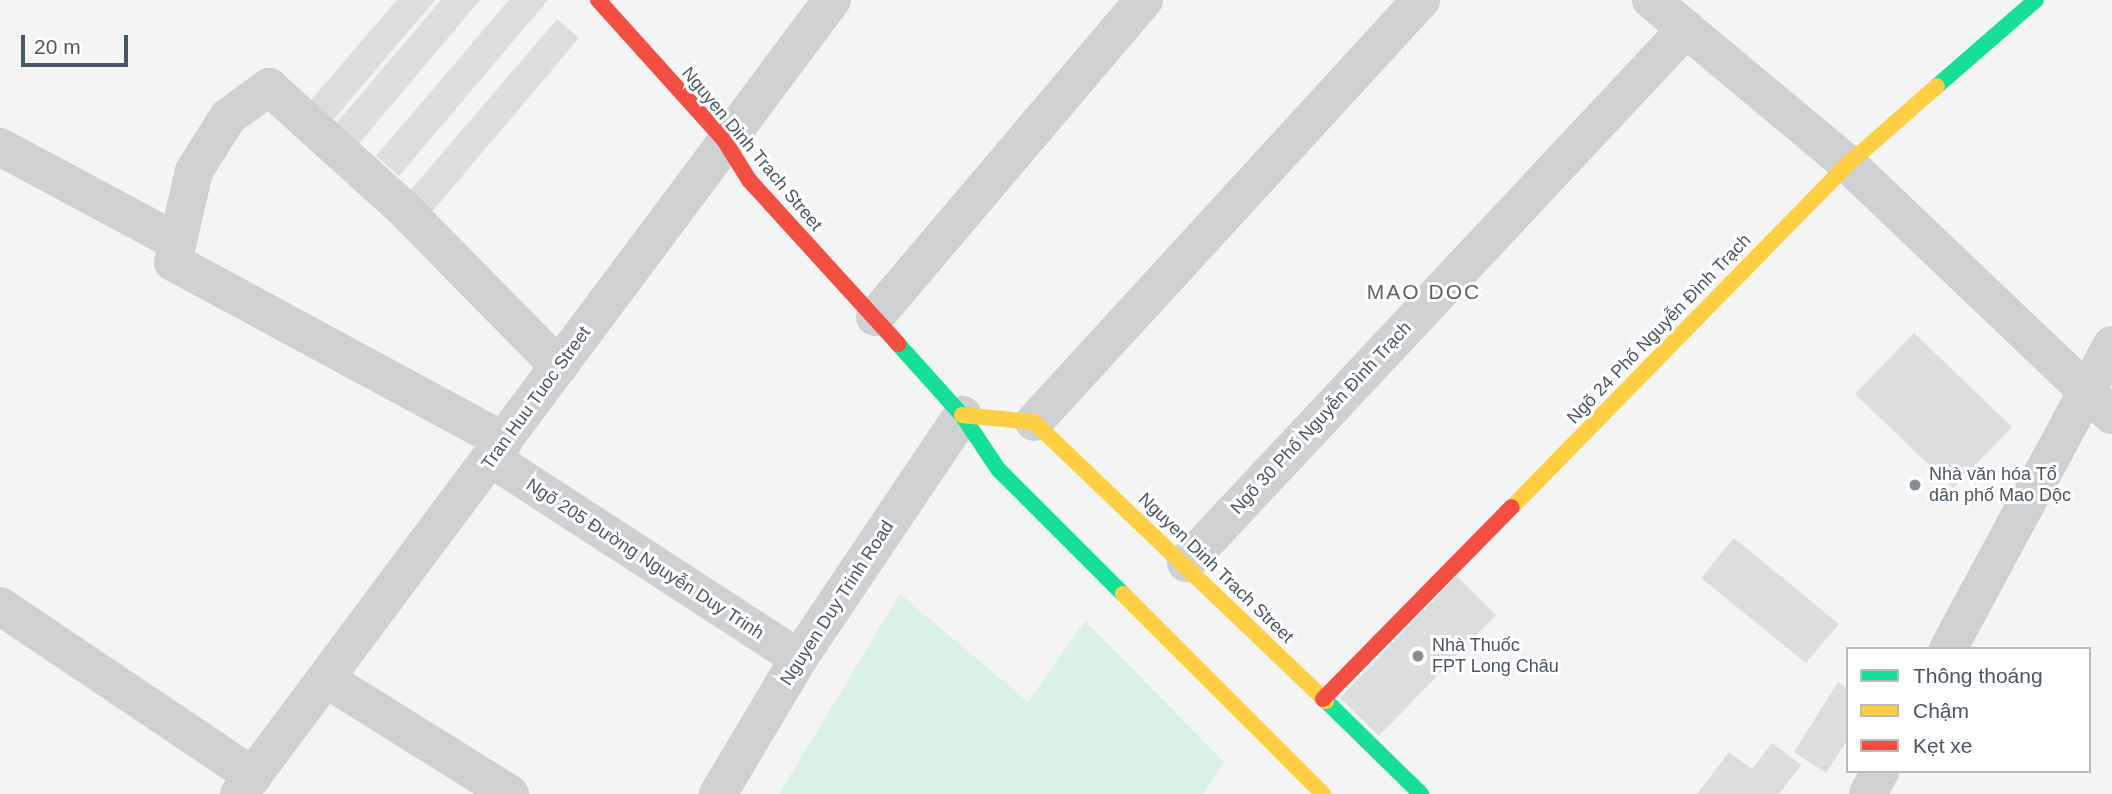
<!DOCTYPE html>
<html>
<head>
<meta charset="utf-8">
<style>
  body { margin:0 }
  #map { position:relative; width:2112px; height:794px; overflow:hidden; background:#f4f4f4; font-family:Arial,sans-serif }
  div>[style] { position:absolute }
  [style*='--x'] { left:calc(var(--x)*1px); top:calc(var(--y)*1px); width:calc(var(--w)*1px); rotate:calc(var(--a)*1deg) }
  .green>* { inset:0; background:#d9f2e3 }
  .building>* { inset:0; background:#ddddde }
  .street>* { height:38px; margin:-19px; padding:0 19px; transform-origin:19px; border-radius:19px; background:#ced0d2 }
  .fast>* { height:16px; margin:-8px; padding:0 8px; transform-origin:8px; border-radius:8px; background:#16e098 }
  .slow>* { height:16px; margin:-8px; padding:0 8px; transform-origin:8px; border-radius:8px; background:#ffcf43 }
  .jam>* { height:16px; margin:-8px; padding:0 8px; transform-origin:8px; border-radius:8px; background:#f24e42 }
  .dots>* { width:19px; height:19px; translate:-50% -50%; box-sizing:border-box; border:4px solid #fff; border-radius:50% }
  span { translate:-50% -50%; white-space:nowrap; text-align:center; line-height:1.15; -webkit-text-stroke:6px #fff; paint-order:stroke }
  .street-label { font-size:18px; color:#4a5661 }
  .poi-label { font-size:18px; color:#4a5661 }
  .left { translate:0 -50%; text-align:left }
  .quarter-label { font-size:21px; color:#5f6368; letter-spacing:2px }
  .legend { position:absolute; left:1846px; top:647px; width:245px; height:126px; box-sizing:border-box; background:#fff; border:2px solid #b7bbc0; margin:0; padding:9px 12px; list-style:none; font-size:21px; color:#4a5661 }
  .legend li { display:flex; align-items:center; gap:14px; height:35px }
  .legend b { width:35px; border:2px solid #b7bbc0 }
  .scale { position:absolute; left:21px; top:35px; width:107px; height:32px; box-sizing:border-box; border:4px solid #4a5661; border-top:0; padding-left:9px; font-size:21px; line-height:24px; white-space:nowrap; color:#4a5661; -webkit-text-stroke:5px #fff; paint-order:stroke }
</style>
</head>
<body>
<div id="map">
  <div class="green">
    <i style="clip-path:polygon(900px 594px,1028px 702px,1085px 621px,1224px 762px,1203px 794px,779px 794px)"></i>
  </div>
  <div class="building">
    <i style="clip-path:polygon(397px 0,435px 0,329px 125px,306px 106px)"></i>
    <i style="clip-path:polygon(441px 0,480px 0,357px 146px,334px 126px)"></i>
    <i style="clip-path:polygon(509px 0,548px 0,399px 176px,376px 156px)"></i>
    <i style="clip-path:polygon(557px 19px,579px 38px,431px 213px,408px 193px)"></i>
    <i style="clip-path:polygon(1914px 333px,2012px 427px,1953px 488px,1855px 394px)"></i>
    <i style="clip-path:polygon(1734px 538px,1839px 624px,1806px 663px,1701px 578px)"></i>
    <i style="clip-path:polygon(1457px 576px,1496px 615px,1379px 736px,1340px 698px)"></i>
    <i style="clip-path:polygon(1838px 682px,1848px 689px,1848px 739px,1826px 773px,1794px 752px)"></i>
    <i style="clip-path:polygon(1772px 743px,1801px 765px,1779px 794px,1697px 794px,1729px 752px,1752px 769px)"></i>
  </div>
  <div class="street">
    <i style="--x:1651;--y:0;--w:256;--a:39.8"></i>
    <i style="--x:1848;--y:164;--w:364;--a:43.6"></i>
    <i style="--x:0;--y:147;--w:201;--a:28.2"></i>
    <i style="--x:875;--y:317;--w:416;--a:-49.7"></i>
    <i style="--x:1034;--y:422;--w:573;--a:-47.48"></i>
    <i style="--x:504;--y:441;--w:376;--a:-151.6"></i>
    <i style="--x:173;--y:262;--w:93;--a:-77"></i>
    <i style="--x:194;--y:171;--w:64;--a:-57.8"></i>
    <i style="--x:228;--y:117;--w:51;--a:-36.2"></i>
    <i style="--x:269;--y:87;--w:179;--a:42.1"></i>
    <i style="--x:402;--y:207;--w:224;--a:45.5"></i>
    <i style="--x:492;--y:459;--w:366;--a:33"></i>
    <i style="--x:1186;--y:563;--w:732;--a:-46.88"></i>
    <i style="--x:0;--y:606;--w:305;--a:33.9"></i>
    <i style="--x:1948;--y:649;--w:345;--a:-61.7"></i>
    <i style="--x:326;--y:679;--w:217;--a:32"></i>
    <i style="--x:239;--y:794;--w:991;--a:-53.25"></i>
    <i style="--x:718;--y:794;--w:158;--a:-59.2"></i>
    <i style="--x:799;--y:658;--w:293;--a:-56.1"></i>
    <i style="--x:1868;--y:794;--w:26;--a:-62"></i>
  </div>
  <div class="fast">
    <i style="--x:1937;--y:86;--w:131;--a:-41"></i>
    <i style="--x:898;--y:344;--w:96;--a:48"></i>
    <i style="--x:962;--y:415;--w:65;--a:56.3"></i>
    <i style="--x:998;--y:469;--w:177;--a:45"></i>
    <i style="--x:1326;--y:701;--w:133;--a:44.4"></i>
  </div>
  <div class="slow">
    <i style="--x:962;--y:415;--w:72;--a:5.6"></i>
    <i style="--x:1034;--y:422;--w:404;--a:43.7"></i>
    <i style="--x:1512;--y:507;--w:480;--a:-45.6"></i>
    <i style="--x:1848;--y:164;--w:118;--a:-41.2"></i>
    <i style="--x:1123;--y:594;--w:283;--a:45"></i>
  </div>
  <div class="jam">
    <i style="--x:598;--y:0;--w:188;--a:48"></i>
    <i style="--x:724;--y:140;--w:47;--a:58"></i>
    <i style="--x:749;--y:180;--w:222;--a:47.7"></i>
    <i style="--x:1323;--y:699;--w:269;--a:-45.5"></i>
  </div>
  <div class="dots">
    <i style="left:1915px;top:485px;background:#868d94"></i>
    <i style="left:1418px;top:656px;background:#868d94"></i>
  </div>
  <div class="street-label">
    <span style="left:752px;top:149px;rotate:50deg">Nguyen Dinh Trach Street</span>
    <span style="left:1659px;top:329px;rotate:-46deg">Ngõ 24 Phố Nguyễn Đình Trạch</span>
    <span style="left:536px;top:398px;rotate:-54deg">Tran Huu Tuoc Street</span>
    <span style="left:1321px;top:418px;rotate:-47deg">Ngõ 30 Phố Nguyễn Đình Trạch</span>
    <span style="left:645px;top:559px;rotate:33deg">Ngõ 205 Đường Nguyễn Duy Trinh</span>
    <span style="left:1216px;top:568px;rotate:44deg">Nguyen Dinh Trach Street</span>
    <span style="left:837px;top:603px;rotate:-57deg">Nguyen Duy Trinh Road</span>
  </div>
  <div class="poi-label">
    <span class="left" style="left:1929px;top:485px">Nhà văn hóa Tổ<br>dân phố Mao Dộc</span>
    <span class="left" style="left:1432px;top:656px">Nhà Thuốc<br>FPT Long Châu</span>
  </div>
  <div class="quarter-label">
    <span style="left:1424px;top:292px">MAO DOC</span>
  </div>
  <ul class="legend">
  <li><b style="height:9px;background:#16e098"></b>Thông thoáng</li>
  <li><b style="height:9px;background:#ffcf43"></b>Chậm</li>
  <li><b style="height:9px;background:#f24e42"></b>Kẹt xe</li>
  </ul>
  <div class="scale">20 m</div>
</div>
</body>
</html>
